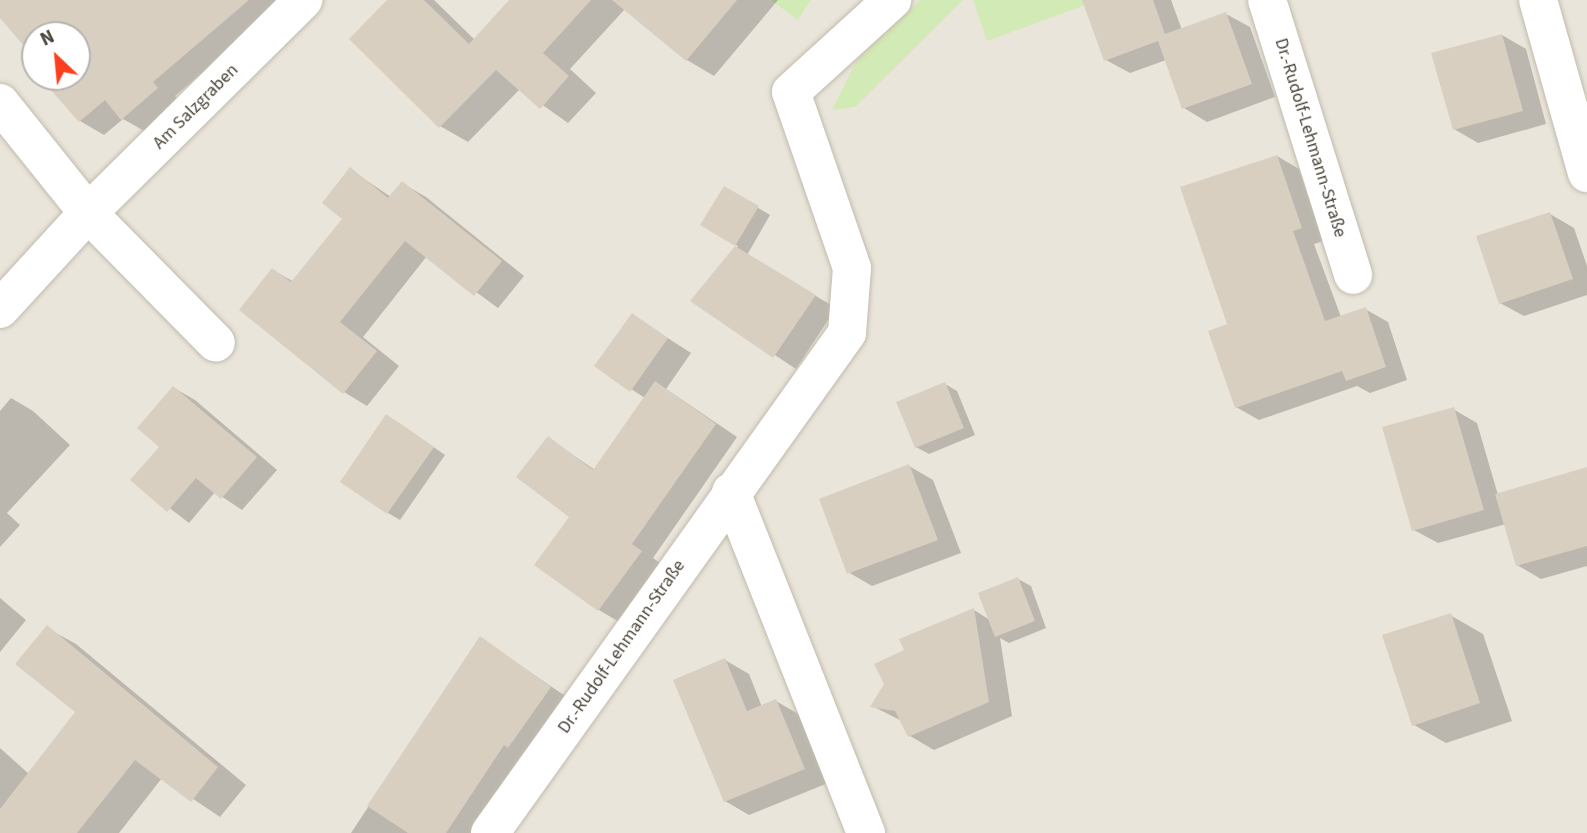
<!DOCTYPE html>
<html>
<head>
<meta charset="utf-8">
<style>
  body { margin:0 }
  #map { position:relative; width:1587px; height:833px; overflow:hidden; background:#f6f3ec; font-family:"Source Sans 3",sans-serif }
  div>[style] { position:absolute }
  [style*='--x'] { left:calc(var(--x)*1px); top:calc(var(--y)*1px); width:calc(var(--w)*1px); rotate:calc(var(--a)*1deg) }
  .residential>* { inset:0; background:#eae5da }
  .green>* { inset:0; background:#d2eab5 }
  .shadow>* { inset:0; background:#0003 }
  .building>* { inset:0; background:#d8cfc1 }
  .roads { filter:drop-shadow(0 0 2px #c2bbae) drop-shadow(0 0 2px #c2bbae) }
  .street>* { height:38px; margin:-19px; padding:0 19px; transform-origin:19px; border-radius:19px; background:#fff }
  span { translate:-50% -50%; white-space:nowrap; text-align:center; line-height:1.15; -webkit-text-stroke:5px #fff; paint-order:stroke }
  .street-label { font-size:18px; color:#4b4439 }
  .north { position:absolute; left:21px; top:21px; width:70px; height:70px; box-sizing:border-box; background:#fff; border:2px solid #b7b4b0; border-radius:50%; rotate:334deg; font-size:19px; font-weight:700; line-height:28px; text-align:center; color:#4b4439 }
  .north::after { content:''; display:block; margin:auto; width:24px; height:32px; background:#fc3f1d; clip-path:polygon(50% 0,100% 100%,50% 72%,0 100%) }
</style>
</head>
<body>
<div id="map">
  <div class="residential">
    <i style="clip-path:polygon(evenodd,0 0,1587px 0,1587px 833px,0 833px,0 0,35px 35px,77px 35px,77px 77px,35px 77px,35px 35px)"></i>
  </div>
  <div class="green">
    <i style="clip-path:polygon(771px 0,811px 0,798px 20px)"></i>
    <i style="clip-path:polygon(920px 0,963px 0,855px 107px,832px 110px,857px 60px)"></i>
    <i style="clip-path:polygon(973px 0,1099px 0,987px 41px)"></i>
  </div>
  <div class="shadow">
    <i style="clip-path:polygon(0 0,289px 0,175px 96px,180px 102px,146px 132px,123px 119px,104px 135px,80px 121px,53px 90px,59px 84px,53px 77px,77px 77px,77px 35px,35px 35px,35px 56px,0 16px)"></i>
    <i style="clip-path:polygon(389px 0,434px 0,475px 40px,511px 0,778px 0,714px 76px,687px 60px,625px 9px,570px 69px,596px 93px,568px 123px,520px 89px,468px 142px,440px 126px)"></i>
    <i style="clip-path:polygon(1105px 0,1171px 0,1182px 30px,1226px 14px,1250px 27px,1275px 97px,1207px 122px,1184px 108px,1166px 60px,1130px 73px,1106px 60px)"></i>
    <i style="clip-path:polygon(1502px 35px,1526px 49px,1546px 124px,1478px 143px,1454px 129px)"></i>
    <i style="clip-path:polygon(1277px 156px,1299px 169px,1323px 241px,1314px 244px,1341px 317px,1365px 309px,1388px 322px,1407px 380px,1370px 393px,1357px 386px,1259px 420px,1236px 407px,1229px 325px)"></i>
    <i style="clip-path:polygon(351px 170px,391px 197px,402px 183px,426px 197px,524px 276px,498px 308px,427px 256px,363px 337px,399px 366px,367px 406px,344px 392px,273px 270px,294px 282px,345px 219px)"></i>
    <i style="clip-path:polygon(725px 188px,770px 215px,747px 255px,836px 308px,796px 369px,693px 301px,738px 246px,702px 224px)"></i>
    <i style="clip-path:polygon(1550px 214px,1574px 228px,1587px 266px,1587px 295px,1524px 316px,1500px 303px)"></i>
    <i style="clip-path:polygon(632px 315px,691px 353px,666px 389px,737px 437px,653px 558px,663px 565px,621px 623px,599px 610px,548px 438px,595px 470px,645px 398px,596px 366px)"></i>
    <i style="clip-path:polygon(945px 384px,957px 391px,975px 435px,929px 454px,916px 447px)"></i>
    <i style="clip-path:polygon(174px 388px,195px 400px,277px 470px,242px 510px,215px 492px,189px 523px,133px 480px,161px 447px)"></i>
    <i style="clip-path:polygon(11px 398px,33px 411px,70px 445px,7px 513px,20px 525px,0 547px,0 411px)"></i>
    <i style="clip-path:polygon(1453px 409px,1477px 423px,1498px 495px,1587px 469px,1587px 566px,1541px 579px,1517px 565px,1506px 524px,1438px 543px,1414px 530px)"></i>
    <i style="clip-path:polygon(399px 423px,445px 455px,400px 520px,388px 513px)"></i>
    <i style="clip-path:polygon(909px 466px,933px 480px,961px 553px,872px 586px,848px 572px)"></i>
    <i style="clip-path:polygon(1018px 579px,1031px 586px,1046px 628px,1009px 643px,1000px 638px,1012px 716px,934px 750px,910px 736px,902px 721px,872px 706px,906px 650px,974px 610px,990px 620px)"></i>
    <i style="clip-path:polygon(0 598px,26px 620px,0 652px)"></i>
    <i style="clip-path:polygon(1450px 615px,1483px 634px,1512px 721px,1446px 743px,1414px 725px)"></i>
    <i style="clip-path:polygon(47px 628px,76px 644px,246px 785px,220px 817px,162px 778px,119px 833px,0 833px,0 748px,29px 774px,78px 712px)"></i>
    <i style="clip-path:polygon(480px 638px,574px 702px,479px 833px,351px 833px)"></i>
    <i style="clip-path:polygon(725px 660px,749px 674px,762px 707px,776px 701px,800px 715px,828px 783px,749px 815px,725px 801px)"></i>
  </div>
  <div class="building">
    <i style="clip-path:polygon(0 0,249px 0,153px 82px,158px 88px,121px 120px,105px 100px,79px 122px,50px 89px,57px 84px,51px 77px,77px 77px,77px 35px,35px 35px,35px 59px,0 18px)"></i>
    <i style="clip-path:polygon(387px 0,424px 0,469px 44px,509px 0,591px 0,543px 53px,569px 76px,540px 109px,496px 70px,439px 128px,349px 39px)"></i>
    <i style="clip-path:polygon(612px 0,737px 0,686px 61px)"></i>
    <i style="clip-path:polygon(1082px 0,1153px 0,1165px 34px,1226px 12px,1252px 84px,1182px 109px,1158px 41px,1104px 61px)"></i>
    <i style="clip-path:polygon(1502px 34px,1523px 111px,1453px 130px,1431px 53px)"></i>
    <i style="clip-path:polygon(1277px 155px,1302px 228px,1293px 231px,1325px 321px,1366px 307px,1386px 367px,1346px 381px,1342px 371px,1235px 408px,1208px 331px,1227px 324px,1180px 187px)"></i>
    <i style="clip-path:polygon(350px 167px,388px 198px,402px 181px,502px 261px,474px 296px,405px 241px,340px 322px,377px 351px,343px 394px,239px 310px,272px 268px,291px 282px,342px 219px,322px 203px)"></i>
    <i style="clip-path:polygon(724px 186px,759px 206px,735px 246px,700px 225px)"></i>
    <i style="clip-path:polygon(1550px 212px,1573px 279px,1499px 304px,1476px 236px)"></i>
    <i style="clip-path:polygon(735px 246px,816px 295px,773px 358px,690px 301px)"></i>
    <i style="clip-path:polygon(632px 313px,668px 338px,630px 392px,594px 366px)"></i>
    <i style="clip-path:polygon(655px 381px,716px 424px,632px 544px,642px 551px,598px 611px,534px 565px,569px 517px,516px 477px,548px 436px,593px 470px)"></i>
    <i style="clip-path:polygon(945px 382px,964px 428px,915px 448px,896px 402px)"></i>
    <i style="clip-path:polygon(173px 386px,257px 457px,221px 499px,196px 478px,167px 512px,130px 480px,159px 447px,137px 428px)"></i>
    <i style="clip-path:polygon(1454px 407px,1484px 510px,1412px 531px,1382px 427px)"></i>
    <i style="clip-path:polygon(386px 414px,434px 447px,387px 514px,340px 482px)"></i>
    <i style="clip-path:polygon(909px 464px,938px 540px,847px 574px,819px 499px)"></i>
    <i style="clip-path:polygon(1587px 467px,1587px 546px,1516px 566px,1495px 494px)"></i>
    <i style="clip-path:polygon(1018px 577px,1035px 621px,995px 637px,978px 593px)"></i>
    <i style="clip-path:polygon(974px 608px,989px 702px,908px 737px,895px 711px,870px 707px,884px 684px,874px 664px,904px 650px,899px 639px)"></i>
    <i style="clip-path:polygon(1451px 613px,1480px 703px,1412px 726px,1382px 635px)"></i>
    <i style="clip-path:polygon(47px 625px,218px 767px,191px 802px,135px 760px,77px 833px,0 833px,0 809px,75px 712px,15px 664px)"></i>
    <i style="clip-path:polygon(480px 636px,551px 687px,508px 748px,504px 745px,446px 833px,408px 833px,367px 806px)"></i>
    <i style="clip-path:polygon(725px 658px,747px 711px,776px 699px,805px 769px,724px 802px,673px 680px)"></i>
  </div>
  <div class="roads">
    <div class="street">
      <i style="--x:1267;--y:0;--w:288;--a:72.6"></i>
      <i style="--x:1538;--y:0;--w:180;--a:74.2"></i>
      <i style="--x:0;--y:103;--w:141;--a:51.3"></i>
      <i style="--x:88;--y:213;--w:182;--a:45.4"></i>
      <i style="--x:0;--y:309;--w:130;--a:-47.5"></i>
      <i style="--x:88;--y:213;--w:303;--a:-44.7"></i>
      <i style="--x:731;--y:492;--w:367;--a:68.4"></i>
      <i style="--x:490;--y:833;--w:614;--a:-54.47"></i>
      <i style="--x:847;--y:333;--w:65;--a:-85.6"></i>
      <i style="--x:852;--y:268;--w:186;--a:-109.1"></i>
      <i style="--x:791;--y:92;--w:137;--a:-42.3"></i>
    </div>
  </div>
  <div class="street-label">
    <span style="left:196px;top:107px;rotate:-45deg">Am Salzgraben</span>
    <span style="left:1310px;top:138px;rotate:73deg">Dr.-Rudolf-Lehmann-Straße</span>
    <span style="left:622px;top:647px;rotate:-55deg">Dr.-Rudolf-Lehmann-Straße</span>
  </div>
  <div class="north">N</div>
</div>
</body>
</html>
